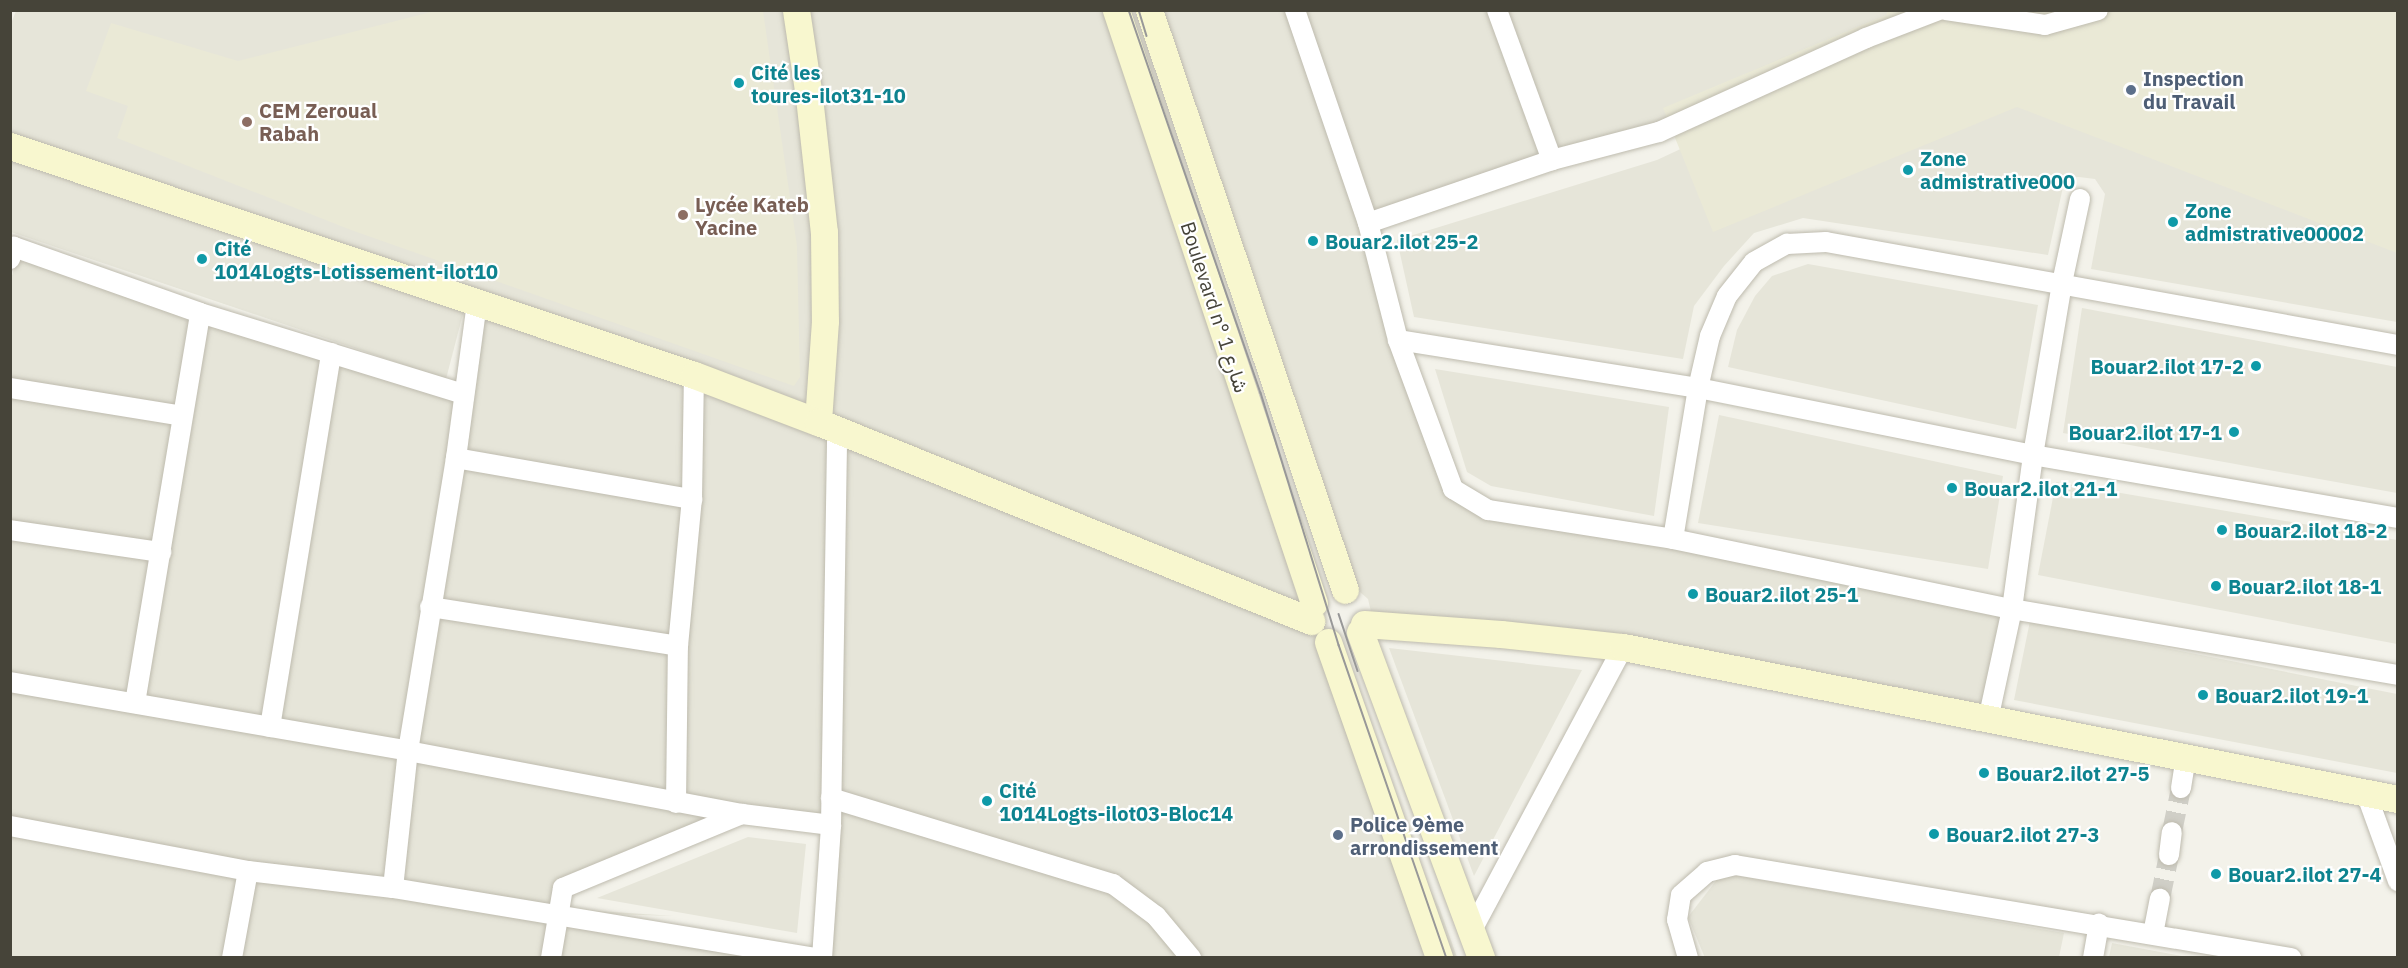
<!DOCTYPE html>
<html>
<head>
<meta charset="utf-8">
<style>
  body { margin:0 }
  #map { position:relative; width:2408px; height:968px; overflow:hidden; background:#f3f2ea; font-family:"IBM Plex Sans",Vazirmatn,sans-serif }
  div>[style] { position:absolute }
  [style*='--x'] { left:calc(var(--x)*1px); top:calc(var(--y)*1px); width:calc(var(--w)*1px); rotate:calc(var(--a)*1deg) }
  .residential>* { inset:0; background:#e6e5d9 }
  .education>* { inset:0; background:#eae9d6 }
  .street-tunnel>* { height:20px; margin-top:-10px; transform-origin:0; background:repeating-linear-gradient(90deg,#d0cfc7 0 20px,transparent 0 30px) }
  .roads { filter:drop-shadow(0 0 2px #bebbae) drop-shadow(0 0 2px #bebbae) }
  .street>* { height:20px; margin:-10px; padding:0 10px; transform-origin:10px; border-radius:10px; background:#fff }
  .secondary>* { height:27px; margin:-13.5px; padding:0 13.5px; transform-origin:13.5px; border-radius:13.5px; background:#f8f7cf }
  .tram>* { height:1.5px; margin:-0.75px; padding:0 0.75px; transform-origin:0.75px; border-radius:0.75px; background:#989898 }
  .dots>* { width:16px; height:16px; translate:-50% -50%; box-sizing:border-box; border:3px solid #fff; border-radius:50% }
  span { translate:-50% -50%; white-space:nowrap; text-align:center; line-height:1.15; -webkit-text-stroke:4.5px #fff; paint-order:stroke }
  .culture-label { font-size:20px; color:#0d838f; font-weight:700 }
  .left { translate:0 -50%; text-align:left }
  .right { translate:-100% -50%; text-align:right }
  .service-label { font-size:20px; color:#4e5e75; font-weight:700 }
  .education-label { font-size:20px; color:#785e54; font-weight:700 }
  .street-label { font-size:20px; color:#464439 }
  .frame { position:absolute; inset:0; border:12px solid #464439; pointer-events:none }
</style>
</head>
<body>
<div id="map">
  <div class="residential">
    <i style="clip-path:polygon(16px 11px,785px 11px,813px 234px,815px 321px,808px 407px,11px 134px,10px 26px)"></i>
    <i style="clip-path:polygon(806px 11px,1106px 11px,1306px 605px,829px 415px)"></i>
    <i style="clip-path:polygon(1160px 11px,1287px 11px,1449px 495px,2002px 601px,1984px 708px,1371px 612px,1368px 599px,1352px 585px)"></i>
    <i style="clip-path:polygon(1301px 11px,1490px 11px,1544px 155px,1372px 214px)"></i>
    <i style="clip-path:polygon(1504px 11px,1912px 11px,1657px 125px,1556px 151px)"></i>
    <i style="clip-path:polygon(2397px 11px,2397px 322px,2091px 269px,2105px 194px,2095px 179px,2079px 177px,2065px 178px,2048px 255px,1803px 218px,1754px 233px,1724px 266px,1694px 306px,1683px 359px,1414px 317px,1397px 240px,1657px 160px,1944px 26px)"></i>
    <i style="clip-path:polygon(11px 155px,465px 306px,446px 379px,11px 232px)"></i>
    <i style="clip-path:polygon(18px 256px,193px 318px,177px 409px,11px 382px,11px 279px)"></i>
    <i style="clip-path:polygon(1808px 264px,2038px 305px,2016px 429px,1728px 367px,1737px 330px,1755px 296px,1772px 276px)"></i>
    <i style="clip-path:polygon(2082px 308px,2397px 367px,2397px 493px,2063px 433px)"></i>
    <i style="clip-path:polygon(482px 315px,686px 384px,685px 491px,463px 452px)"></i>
    <i style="clip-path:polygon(205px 322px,324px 357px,265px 720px,142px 698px)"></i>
    <i style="clip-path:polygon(337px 361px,456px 398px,402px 744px,277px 722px)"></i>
    <i style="clip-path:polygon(1435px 369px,1669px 407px,1654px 516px,1491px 486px,1467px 472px)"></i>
    <i style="clip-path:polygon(700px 388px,831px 438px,824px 818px,682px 798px,684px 646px)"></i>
    <i style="clip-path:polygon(10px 394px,175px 421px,156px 545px,11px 524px)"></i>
    <i style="clip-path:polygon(1719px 415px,2003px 476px,1988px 569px,1698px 523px)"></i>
    <i style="clip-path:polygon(837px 430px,1311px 612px,1331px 669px,1379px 787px,1439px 907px,1457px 957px,822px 958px)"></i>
    <i style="clip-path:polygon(460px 466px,685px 504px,672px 639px,438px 602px)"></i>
    <i style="clip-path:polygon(2056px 482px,2397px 540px,2397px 644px,2038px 575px)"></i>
    <i style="clip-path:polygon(10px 537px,153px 558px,129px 696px,11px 676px)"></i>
    <i style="clip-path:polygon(436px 614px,671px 652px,668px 795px,416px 746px)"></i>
    <i style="clip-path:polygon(2030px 621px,2397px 694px,2397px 773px,2014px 700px)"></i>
    <i style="clip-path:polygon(1389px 648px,1582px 670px,1474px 876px)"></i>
    <i style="clip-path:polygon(11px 689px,400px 756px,400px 882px,413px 759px,719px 817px,558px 884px,552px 908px,674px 916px,609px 914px,816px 957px,11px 957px)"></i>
    <i style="clip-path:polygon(748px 837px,806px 844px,797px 933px,597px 898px)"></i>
    <i style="clip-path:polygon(1722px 873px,2064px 933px,2059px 957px,1705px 958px,1688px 917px)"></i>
    <i style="clip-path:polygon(2112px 943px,2187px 957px,2109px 957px)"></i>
  </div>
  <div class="education">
    <i style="clip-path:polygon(439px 10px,763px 11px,797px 246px,800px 377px,794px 386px,351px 230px,117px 138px,128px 106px,86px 91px,111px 23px,238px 61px)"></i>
    <i style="clip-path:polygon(1888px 11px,2397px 11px,2397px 253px,2017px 107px,1713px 232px,1663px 108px,1886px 15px)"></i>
  </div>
  <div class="street-tunnel">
    <i style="--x:2172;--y:832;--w:45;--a:-78.4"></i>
    <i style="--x:2160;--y:899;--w:45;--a:-78.4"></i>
  </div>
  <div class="roads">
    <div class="street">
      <i style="--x:1295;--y:10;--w:225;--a:71.1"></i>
      <i style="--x:1368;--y:223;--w:121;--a:75.6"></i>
      <i style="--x:1398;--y:340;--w:159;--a:69.7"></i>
      <i style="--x:1453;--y:489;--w:41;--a:31"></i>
      <i style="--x:1488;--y:510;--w:187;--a:8.9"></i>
      <i style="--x:1673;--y:539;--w:346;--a:11.7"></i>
      <i style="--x:2012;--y:609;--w:392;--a:9.7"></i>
      <i style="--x:1497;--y:10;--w:160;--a:69.9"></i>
      <i style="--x:1946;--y:10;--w:100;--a:8.6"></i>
      <i style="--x:2045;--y:25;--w:55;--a:-15.8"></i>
      <i style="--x:1368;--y:223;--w:194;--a:-18.9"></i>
      <i style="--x:1552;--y:160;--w:111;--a:-14.7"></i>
      <i style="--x:1659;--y:132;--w:227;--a:-24.4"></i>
      <i style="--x:1866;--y:38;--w:78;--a:-21"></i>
      <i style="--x:10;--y:259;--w:13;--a:-72"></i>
      <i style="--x:14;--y:247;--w:197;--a:19.5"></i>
      <i style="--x:200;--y:313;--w:275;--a:17.1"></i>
      <i style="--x:1398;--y:340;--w:304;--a:9.1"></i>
      <i style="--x:1698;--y:388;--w:342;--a:11.3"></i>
      <i style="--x:2033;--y:455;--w:370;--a:9.8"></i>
      <i style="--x:10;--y:388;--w:174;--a:9.2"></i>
      <i style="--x:456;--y:458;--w:240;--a:9.9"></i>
      <i style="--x:10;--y:530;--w:153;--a:8.3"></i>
      <i style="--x:1673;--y:539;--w:153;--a:-80.6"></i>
      <i style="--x:1698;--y:388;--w:53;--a:-77"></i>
      <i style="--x:1710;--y:336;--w:43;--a:-67"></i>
      <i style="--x:1727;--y:296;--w:43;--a:-51.5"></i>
      <i style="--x:1754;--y:262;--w:38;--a:-29"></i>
      <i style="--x:1787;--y:244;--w:39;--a:-3"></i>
      <i style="--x:1826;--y:242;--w:581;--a:10.21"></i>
      <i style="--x:430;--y:607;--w:251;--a:8.9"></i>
      <i style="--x:10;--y:682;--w:404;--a:9.8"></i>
      <i style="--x:408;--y:751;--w:340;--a:10.7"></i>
      <i style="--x:742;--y:814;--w:90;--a:7"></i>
      <i style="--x:135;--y:703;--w:395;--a:-80.5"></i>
      <i style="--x:1988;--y:720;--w:114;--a:-77.8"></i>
      <i style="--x:2012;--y:609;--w:155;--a:-82.2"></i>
      <i style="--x:2033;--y:455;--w:174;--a:-80.4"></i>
      <i style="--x:2062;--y:283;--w:86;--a:-77.9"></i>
      <i style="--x:270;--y:727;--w:379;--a:-80.7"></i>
      <i style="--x:2181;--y:788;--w:31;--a:-81"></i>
      <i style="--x:2366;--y:793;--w:94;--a:70"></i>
      <i style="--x:831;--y:798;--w:295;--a:17"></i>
      <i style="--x:1113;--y:884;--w:54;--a:36.7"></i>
      <i style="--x:1156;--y:916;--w:55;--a:50.2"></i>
      <i style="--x:676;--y:803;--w:157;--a:-89.3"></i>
      <i style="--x:678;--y:646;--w:148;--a:-84.6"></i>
      <i style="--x:692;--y:499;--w:124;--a:-89.1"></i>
      <i style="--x:10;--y:826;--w:242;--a:10.7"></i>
      <i style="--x:248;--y:871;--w:146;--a:6.7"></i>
      <i style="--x:393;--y:888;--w:429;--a:9.4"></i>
      <i style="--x:2169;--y:855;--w:23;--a:-83"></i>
      <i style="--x:393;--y:888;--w:138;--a:-83.8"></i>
      <i style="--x:408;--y:751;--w:297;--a:-80.7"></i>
      <i style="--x:456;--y:458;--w:157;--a:-82.3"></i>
      <i style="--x:1472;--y:930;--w:321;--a:-61.9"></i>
      <i style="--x:2153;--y:934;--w:36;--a:-79"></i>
      <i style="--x:232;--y:958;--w:88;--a:-79.6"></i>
      <i style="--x:551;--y:958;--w:71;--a:-80.3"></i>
      <i style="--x:563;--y:888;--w:194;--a:-22.5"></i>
      <i style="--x:822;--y:958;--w:133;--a:-86.1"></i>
      <i style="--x:831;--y:825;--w:395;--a:-89.1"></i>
      <i style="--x:1688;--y:958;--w:40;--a:-106"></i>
      <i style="--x:1677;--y:920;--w:25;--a:-81"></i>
      <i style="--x:1681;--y:895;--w:35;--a:-41"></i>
      <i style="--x:1707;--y:872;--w:29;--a:-14"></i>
      <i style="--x:1735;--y:865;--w:564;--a:9.5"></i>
      <i style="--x:2093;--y:958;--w:35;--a:-80"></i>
    </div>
    <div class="secondary">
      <i style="--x:796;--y:10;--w:88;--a:81.5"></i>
      <i style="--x:809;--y:97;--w:136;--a:83.7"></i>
      <i style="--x:824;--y:232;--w:89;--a:89.4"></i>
      <i style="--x:825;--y:321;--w:101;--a:94"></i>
      <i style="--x:1116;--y:10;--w:625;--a:71.54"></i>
      <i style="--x:1149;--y:10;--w:612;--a:71.33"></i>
      <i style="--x:10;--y:146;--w:721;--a:18.51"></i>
      <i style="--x:694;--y:375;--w:133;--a:20.8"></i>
      <i style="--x:818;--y:422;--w:532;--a:21.98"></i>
      <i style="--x:1364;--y:624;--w:137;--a:4.2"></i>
      <i style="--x:1501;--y:634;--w:123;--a:6.1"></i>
      <i style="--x:1623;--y:647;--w:790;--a:11.1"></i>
      <i style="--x:1360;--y:632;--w:348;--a:69.6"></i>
      <i style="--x:1328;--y:642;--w:335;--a:70.6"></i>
    </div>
  </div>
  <div class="tram">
    <i style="--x:1129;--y:10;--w:405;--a:71"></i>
    <i style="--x:1261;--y:393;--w:264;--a:72.8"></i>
    <i style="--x:1339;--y:645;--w:331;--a:71"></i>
    <i style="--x:1139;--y:10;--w:27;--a:73"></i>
    <i style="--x:1339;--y:614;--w:60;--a:71.6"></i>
  </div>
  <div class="dots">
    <i style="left:739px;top:83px;background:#0f9aa8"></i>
    <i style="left:2131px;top:90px;background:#5c6f8a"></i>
    <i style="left:247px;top:122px;background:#8d6e63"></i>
    <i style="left:1908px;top:170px;background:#0f9aa8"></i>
    <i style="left:683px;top:215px;background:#8d6e63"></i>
    <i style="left:2173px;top:222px;background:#0f9aa8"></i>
    <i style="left:1313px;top:241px;background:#0f9aa8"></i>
    <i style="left:202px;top:259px;background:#0f9aa8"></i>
    <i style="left:2256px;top:366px;background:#0f9aa8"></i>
    <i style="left:2234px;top:432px;background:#0f9aa8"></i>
    <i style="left:1952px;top:488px;background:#0f9aa8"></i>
    <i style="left:2222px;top:530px;background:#0f9aa8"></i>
    <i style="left:2216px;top:586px;background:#0f9aa8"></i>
    <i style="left:1693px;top:594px;background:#0f9aa8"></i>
    <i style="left:2203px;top:695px;background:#0f9aa8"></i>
    <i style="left:1984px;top:773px;background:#0f9aa8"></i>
    <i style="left:987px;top:801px;background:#0f9aa8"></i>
    <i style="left:1934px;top:834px;background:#0f9aa8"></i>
    <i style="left:1338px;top:835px;background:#5c6f8a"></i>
    <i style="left:2216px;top:874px;background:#0f9aa8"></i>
  </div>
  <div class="culture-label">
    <span class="left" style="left:751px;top:84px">Cité les<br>toures-ilot31-10</span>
    <span class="left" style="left:1920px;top:170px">Zone<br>admistrative000</span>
    <span class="left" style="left:2185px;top:222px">Zone<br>admistrative00002</span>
    <span class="left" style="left:1325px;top:241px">Bouar2.ilot 25-2</span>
    <span class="left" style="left:214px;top:260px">Cité<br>1014Logts-Lotissement-ilot10</span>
    <span class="right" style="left:2244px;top:366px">Bouar2.ilot 17-2</span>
    <span class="right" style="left:2222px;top:432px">Bouar2.ilot 17-1</span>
    <span class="left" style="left:1964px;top:488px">Bouar2.ilot 21-1</span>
    <span class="left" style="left:2234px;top:530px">Bouar2.ilot 18-2</span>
    <span class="left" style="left:2228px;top:586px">Bouar2.ilot 18-1</span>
    <span class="left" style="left:1705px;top:594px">Bouar2.ilot 25-1</span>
    <span class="left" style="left:2215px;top:695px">Bouar2.ilot 19-1</span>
    <span class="left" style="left:1996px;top:773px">Bouar2.ilot 27-5</span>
    <span class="left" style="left:999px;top:802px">Cité<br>1014Logts-ilot03-Bloc14</span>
    <span class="left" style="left:1946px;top:834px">Bouar2.ilot 27-3</span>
    <span class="left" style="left:2228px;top:874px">Bouar2.ilot 27-4</span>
  </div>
  <div class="service-label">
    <span class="left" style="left:2143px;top:90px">Inspection<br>du Travail</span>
    <span class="left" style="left:1350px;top:836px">Police 9ème<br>arrondissement</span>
  </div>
  <div class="education-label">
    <span class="left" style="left:259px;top:122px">CEM Zeroual<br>Rabah</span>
    <span class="left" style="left:695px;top:216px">Lycée Kateb<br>Yacine</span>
  </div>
  <div class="street-label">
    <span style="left:1215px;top:307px;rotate:72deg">Boulevard n° شارع 1</span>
  </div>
  <div class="frame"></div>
</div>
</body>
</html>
